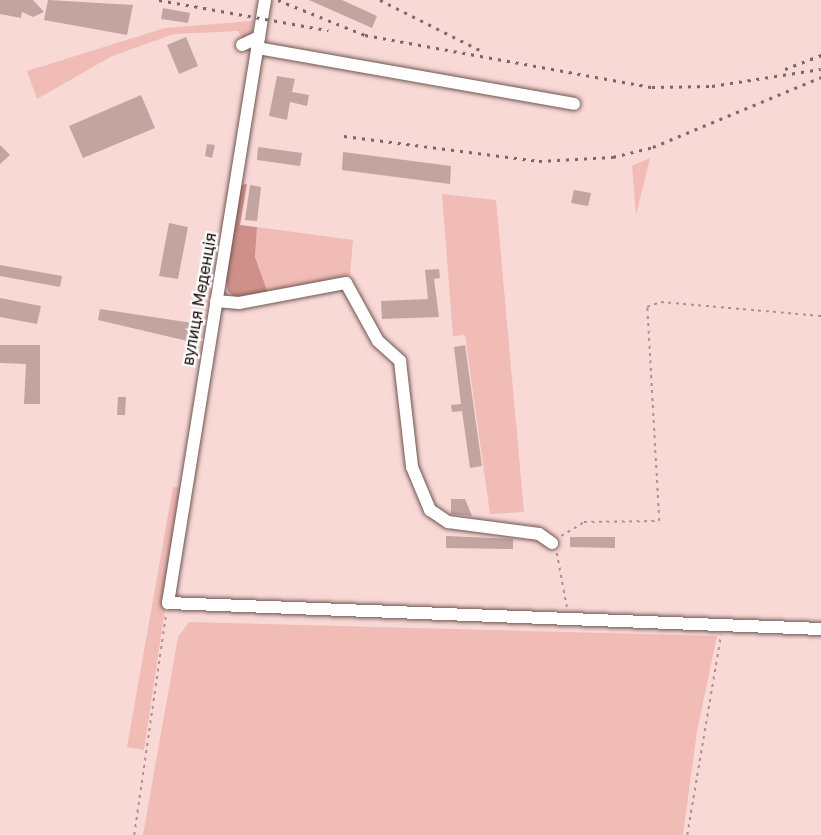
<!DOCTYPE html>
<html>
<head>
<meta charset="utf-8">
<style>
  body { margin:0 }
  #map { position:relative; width:821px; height:835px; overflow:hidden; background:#f9d9d6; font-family:"Golos Text",sans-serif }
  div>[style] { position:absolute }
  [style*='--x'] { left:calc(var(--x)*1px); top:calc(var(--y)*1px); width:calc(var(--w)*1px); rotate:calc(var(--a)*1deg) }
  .green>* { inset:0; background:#f1bbb6 }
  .forest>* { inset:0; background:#d0908a }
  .building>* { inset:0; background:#c2a4a1 }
  .path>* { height:1.5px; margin-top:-0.75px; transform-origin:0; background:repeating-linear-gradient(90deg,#ab9290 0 3px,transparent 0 7.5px) }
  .roads { filter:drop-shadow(0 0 2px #6f5552) drop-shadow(0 0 2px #6f5552) }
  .minor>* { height:12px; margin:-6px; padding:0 6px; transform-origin:6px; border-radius:6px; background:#fff }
  .rail>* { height:3px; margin-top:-1.5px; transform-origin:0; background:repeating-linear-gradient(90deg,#7b6766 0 3px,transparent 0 9px) }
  span { translate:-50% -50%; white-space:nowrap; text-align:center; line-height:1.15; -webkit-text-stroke:4.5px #fff; paint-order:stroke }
  .street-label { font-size:16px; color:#140a09 }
</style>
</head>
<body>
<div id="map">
  <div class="green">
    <i style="clip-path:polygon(253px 21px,251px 34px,243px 39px,238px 31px,174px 34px,112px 56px,37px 99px,27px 71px,165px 28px)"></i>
    <i style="clip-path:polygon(650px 158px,636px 215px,632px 166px)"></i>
    <i style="clip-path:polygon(442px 194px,496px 200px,524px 512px,490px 514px,465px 335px,453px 336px)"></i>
    <i style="clip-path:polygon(257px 227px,353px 240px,350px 275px,268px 293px,255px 257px)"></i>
    <i style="clip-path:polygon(173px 487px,183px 488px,144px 750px,127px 747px)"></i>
    <i style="clip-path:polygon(189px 622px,717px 636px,697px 731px,683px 835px,143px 835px,178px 637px)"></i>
  </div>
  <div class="forest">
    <i style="clip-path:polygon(247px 184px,240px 225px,257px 227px,255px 257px,268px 293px,237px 298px,228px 292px,225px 276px,241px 185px)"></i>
  </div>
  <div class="building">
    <i style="clip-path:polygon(0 0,33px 0,44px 12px,33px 17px,22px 12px,21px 18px,0 14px)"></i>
    <i style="clip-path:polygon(48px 0,133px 5px,127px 35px,44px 20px)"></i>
    <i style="clip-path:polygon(309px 0,342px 0,377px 16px,372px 28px)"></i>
    <i style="clip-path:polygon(163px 8px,190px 13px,188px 23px,161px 19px)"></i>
    <i style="clip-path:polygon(186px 37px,198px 66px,179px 74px,167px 45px)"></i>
    <i style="clip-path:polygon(277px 76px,295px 79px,292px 92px,309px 95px,307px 106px,290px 102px,287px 120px,269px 116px)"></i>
    <i style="clip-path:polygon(141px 95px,155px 128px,83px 158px,69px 126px)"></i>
    <i style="clip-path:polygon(207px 144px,215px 145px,212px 158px,205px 156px)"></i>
    <i style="clip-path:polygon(0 145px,10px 155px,0 164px)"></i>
    <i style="clip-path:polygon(258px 147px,302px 153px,300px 166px,257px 160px)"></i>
    <i style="clip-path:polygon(343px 152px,451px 166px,450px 184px,342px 170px)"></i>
    <i style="clip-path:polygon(250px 185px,261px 187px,257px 221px,245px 220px)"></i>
    <i style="clip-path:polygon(574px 190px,591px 193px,588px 206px,571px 203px)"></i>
    <i style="clip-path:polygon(169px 223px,188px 227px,178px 279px,159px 276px)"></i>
    <i style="clip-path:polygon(0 265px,62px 276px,60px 287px,0 276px)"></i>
    <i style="clip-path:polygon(439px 269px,440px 278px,434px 279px,439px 317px,382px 319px,381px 301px,428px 299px,425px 270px)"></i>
    <i style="clip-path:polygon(0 298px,41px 306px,37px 324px,0 317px)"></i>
    <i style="clip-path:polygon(100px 309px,199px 324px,196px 343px,98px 320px)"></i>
    <i style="clip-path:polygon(0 345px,40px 345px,40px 404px,24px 404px,26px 364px,0 363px)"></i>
    <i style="clip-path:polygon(465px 345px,482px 466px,470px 468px,462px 411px,452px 412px,451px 405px,461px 404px,454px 347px)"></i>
    <i style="clip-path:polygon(118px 397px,126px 397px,125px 415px,117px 415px)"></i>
    <i style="clip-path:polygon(451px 499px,465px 499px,472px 516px,451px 514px)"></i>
    <i style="clip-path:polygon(446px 536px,513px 539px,513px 549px,446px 548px)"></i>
    <i style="clip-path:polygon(570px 537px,615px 537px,615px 548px,570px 547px)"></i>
  </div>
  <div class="path">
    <i style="--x:561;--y:536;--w:27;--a:-31"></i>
    <i style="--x:584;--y:522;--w:75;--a:-0.8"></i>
    <i style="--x:659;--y:521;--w:214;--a:-93.2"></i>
    <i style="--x:647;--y:307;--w:15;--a:-20"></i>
    <i style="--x:661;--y:302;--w:161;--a:5"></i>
    <i style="--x:557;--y:553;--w:55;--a:79.5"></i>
    <i style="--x:134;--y:835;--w:224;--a:-81.8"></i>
    <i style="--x:687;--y:835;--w:203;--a:-80.4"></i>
  </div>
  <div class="roads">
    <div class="minor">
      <i style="--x:265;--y:0;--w:611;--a:99.14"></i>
      <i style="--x:168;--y:603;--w:654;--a:2.28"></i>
      <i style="--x:242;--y:45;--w:19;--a:-25"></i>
      <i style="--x:257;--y:48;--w:322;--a:10"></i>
      <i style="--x:216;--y:301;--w:23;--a:5"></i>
      <i style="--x:239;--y:303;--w:109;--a:-10.6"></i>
      <i style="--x:346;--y:283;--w:66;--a:61.1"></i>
      <i style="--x:378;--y:341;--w:30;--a:42"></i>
      <i style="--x:400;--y:361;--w:107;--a:83.5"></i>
      <i style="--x:412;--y:467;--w:47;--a:67.3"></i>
      <i style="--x:430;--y:510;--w:22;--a:34"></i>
      <i style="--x:448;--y:522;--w:92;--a:7.5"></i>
      <i style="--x:539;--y:534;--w:16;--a:35"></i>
    </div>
  </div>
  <div class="rail">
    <i style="--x:159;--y:0;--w:172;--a:10.1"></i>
    <i style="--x:278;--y:0;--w:94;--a:21.9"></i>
    <i style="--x:365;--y:35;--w:292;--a:10.3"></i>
    <i style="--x:652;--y:87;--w:60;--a:-1"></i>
    <i style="--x:712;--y:86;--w:110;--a:-8.9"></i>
    <i style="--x:380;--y:0;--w:114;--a:26.6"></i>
    <i style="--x:785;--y:69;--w:39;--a:-21"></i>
    <i style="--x:344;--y:136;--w:197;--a:7.3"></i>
    <i style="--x:539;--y:161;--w:74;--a:-3.1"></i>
    <i style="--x:613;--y:157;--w:41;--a:-14"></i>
    <i style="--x:653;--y:147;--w:182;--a:-22.6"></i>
  </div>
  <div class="street-label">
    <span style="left:199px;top:299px;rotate:-80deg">вулиця Меденція</span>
  </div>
</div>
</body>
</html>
